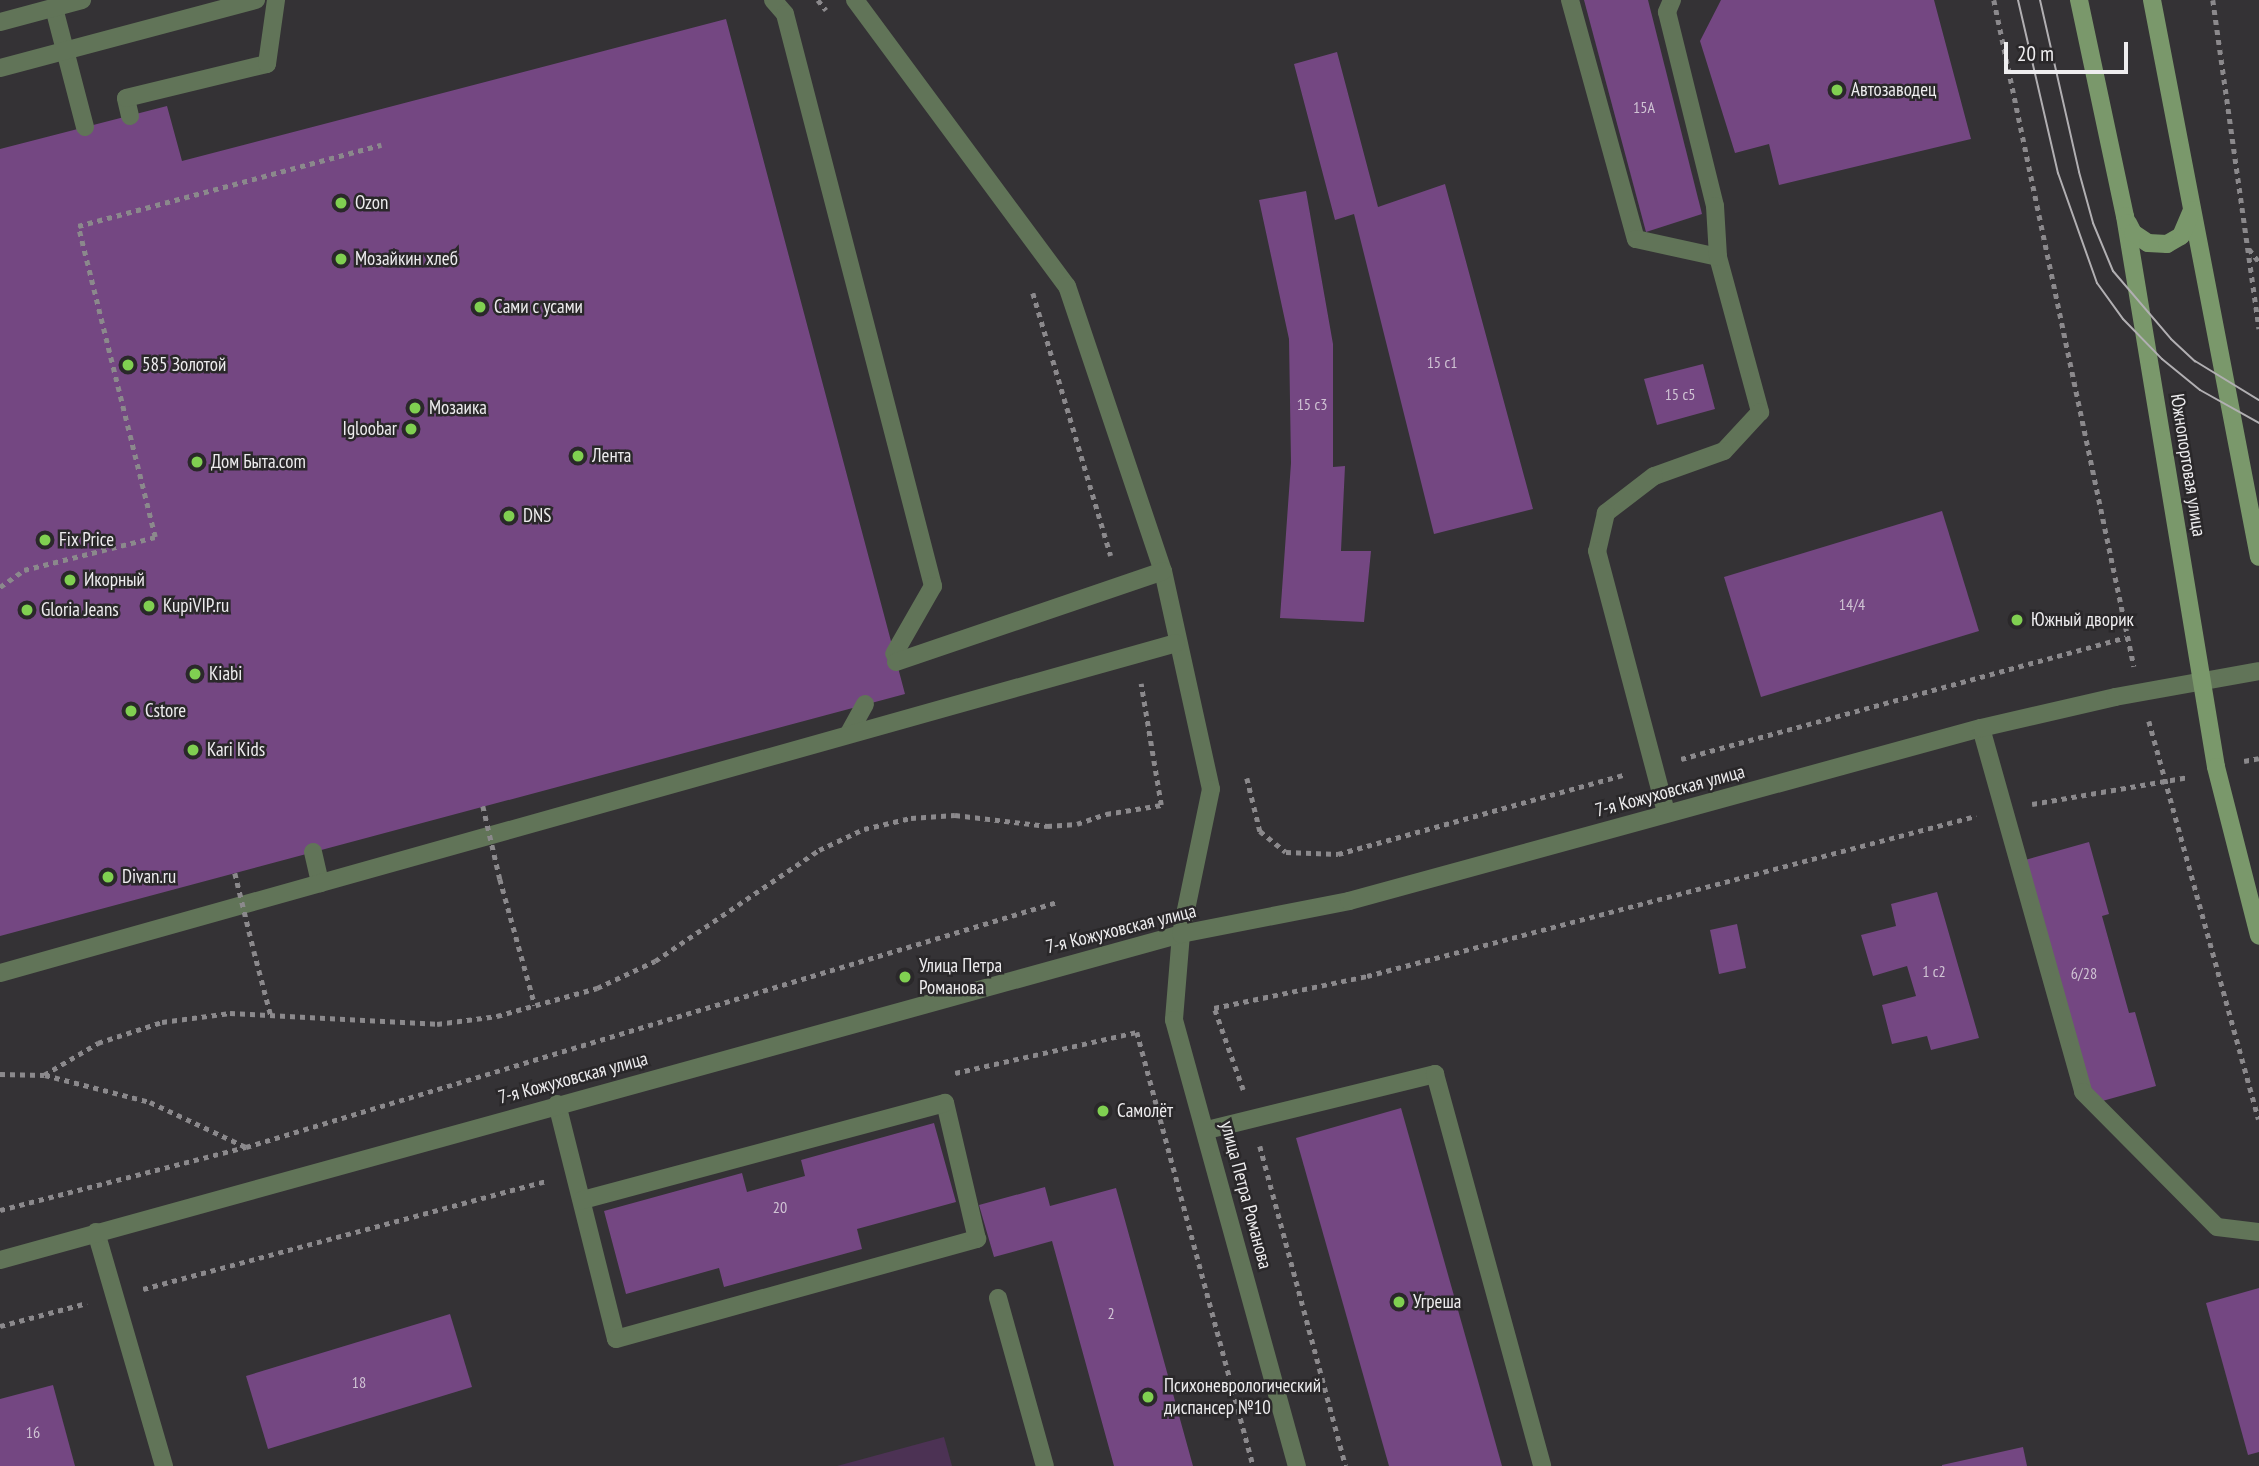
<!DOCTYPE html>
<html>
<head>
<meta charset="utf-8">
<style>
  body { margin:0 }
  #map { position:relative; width:2259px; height:1466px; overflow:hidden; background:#343235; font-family:"PT Sans Narrow",sans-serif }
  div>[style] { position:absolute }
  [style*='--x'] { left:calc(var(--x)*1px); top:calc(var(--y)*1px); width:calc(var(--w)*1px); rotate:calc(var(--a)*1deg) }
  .green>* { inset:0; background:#4c3254 }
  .building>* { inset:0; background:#744782 }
  .path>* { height:4.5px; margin-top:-2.25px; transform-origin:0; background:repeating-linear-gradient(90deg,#8b898c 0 5px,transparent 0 10px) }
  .service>* { height:18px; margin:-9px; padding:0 9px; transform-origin:9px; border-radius:9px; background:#617458 }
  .minor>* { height:18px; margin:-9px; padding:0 9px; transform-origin:9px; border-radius:9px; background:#617458 }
  .tertiary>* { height:18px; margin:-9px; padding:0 9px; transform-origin:9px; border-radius:9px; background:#617458 }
  .secondary>* { height:18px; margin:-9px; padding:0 9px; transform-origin:9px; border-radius:9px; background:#7a986b }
  .tram>* { height:2px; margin:-1px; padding:0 1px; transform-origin:1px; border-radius:1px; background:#b1afb2 }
  .path-bridge>* { height:4.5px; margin-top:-2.25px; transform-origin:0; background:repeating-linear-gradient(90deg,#8b898c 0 5px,transparent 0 10px) }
  .dots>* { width:19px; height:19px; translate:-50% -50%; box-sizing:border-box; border:4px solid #2a282a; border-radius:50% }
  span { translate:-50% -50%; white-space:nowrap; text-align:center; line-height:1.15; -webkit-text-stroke:5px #2a282a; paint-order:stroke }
  .number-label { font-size:16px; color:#d0c4d4 }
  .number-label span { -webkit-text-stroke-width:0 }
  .poi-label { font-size:19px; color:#eeedef }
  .left { translate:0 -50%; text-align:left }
  .right { translate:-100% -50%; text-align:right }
  .street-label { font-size:19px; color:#eeedef }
  .scale { position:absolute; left:2004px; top:42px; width:124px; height:32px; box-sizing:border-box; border:4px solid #eeedef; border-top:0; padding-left:9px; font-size:21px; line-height:24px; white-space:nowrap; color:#eeedef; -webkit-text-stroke:5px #2a282a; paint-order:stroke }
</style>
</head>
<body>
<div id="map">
  <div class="green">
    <i style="clip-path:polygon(944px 1437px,952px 1466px,837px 1466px)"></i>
  </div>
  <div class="building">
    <i style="clip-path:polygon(1584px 0,1648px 0,1702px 214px,1646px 232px)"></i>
    <i style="clip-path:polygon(1721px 0,1934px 0,1971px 139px,1779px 185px,1769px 144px,1735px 153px,1700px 41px)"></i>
    <i style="clip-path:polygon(726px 19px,905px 694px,0 936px,0 149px,167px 106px,182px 161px)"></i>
    <i style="clip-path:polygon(1337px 52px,1378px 207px,1445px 184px,1533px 509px,1434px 534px,1354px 214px,1335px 220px,1294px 64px)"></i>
    <i style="clip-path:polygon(1306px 191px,1333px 344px,1333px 467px,1345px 466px,1341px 551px,1371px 551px,1364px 622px,1280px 618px,1291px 463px,1289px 339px,1259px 200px)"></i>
    <i style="clip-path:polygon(1703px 364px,1715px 409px,1657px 425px,1644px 379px)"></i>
    <i style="clip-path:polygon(1942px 511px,1979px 631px,1761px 697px,1724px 577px)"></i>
    <i style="clip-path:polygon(2089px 842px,2109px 914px,2102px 916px,2129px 1013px,2135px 1012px,2156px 1086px,2088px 1105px,2018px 862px)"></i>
    <i style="clip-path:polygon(1937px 892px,1979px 1038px,1931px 1050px,1927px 1036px,1892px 1044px,1882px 1005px,1916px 996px,1907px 966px,1873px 976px,1861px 935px,1896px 926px,1891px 904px)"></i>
    <i style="clip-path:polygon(1737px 924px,1746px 968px,1719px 974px,1710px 930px)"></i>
    <i style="clip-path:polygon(1401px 1108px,1502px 1466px,1389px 1466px,1296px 1138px)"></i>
    <i style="clip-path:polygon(934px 1123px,956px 1202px,857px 1229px,862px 1249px,724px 1287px,719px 1268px,626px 1294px,604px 1211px,742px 1173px,747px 1192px,805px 1176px,801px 1160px)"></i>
    <i style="clip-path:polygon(1045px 1187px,1050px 1206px,1116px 1188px,1193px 1466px,1114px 1466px,1052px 1241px,994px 1257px,979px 1205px)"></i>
    <i style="clip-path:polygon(2259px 1288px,2259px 1452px,2248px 1455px,2206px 1303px)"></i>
    <i style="clip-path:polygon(450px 1314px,472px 1387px,268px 1449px,246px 1376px)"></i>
    <i style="clip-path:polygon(53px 1385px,75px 1466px,0 1466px,0 1399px)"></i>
    <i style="clip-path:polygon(2023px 1447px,2027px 1466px,1942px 1466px,1942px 1465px)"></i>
  </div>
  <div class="path">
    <i style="--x:818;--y:0;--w:13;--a:51"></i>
    <i style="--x:1994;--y:0;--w:681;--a:78.13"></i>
    <i style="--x:2213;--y:0;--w:332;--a:82"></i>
    <i style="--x:2249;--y:249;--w:16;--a:52"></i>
    <i style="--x:1033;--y:293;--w:274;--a:73.5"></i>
    <i style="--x:0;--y:587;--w:29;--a:-35"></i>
    <i style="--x:24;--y:570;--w:135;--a:-14.1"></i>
    <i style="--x:155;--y:537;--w:320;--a:-103.9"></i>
    <i style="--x:78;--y:226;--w:314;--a:-15"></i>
    <i style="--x:2149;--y:721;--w:413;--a:74.6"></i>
    <i style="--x:1681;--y:759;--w:461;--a:-15.3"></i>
    <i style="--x:2244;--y:761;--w:15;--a:-11"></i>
    <i style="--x:1247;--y:778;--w:55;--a:76.2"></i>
    <i style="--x:1260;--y:831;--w:33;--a:39"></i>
    <i style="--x:1286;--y:852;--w:52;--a:2.2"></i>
    <i style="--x:1338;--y:854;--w:299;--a:-15.5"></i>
    <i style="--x:2032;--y:804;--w:159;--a:-9.8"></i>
    <i style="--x:500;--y:879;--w:131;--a:74.5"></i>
    <i style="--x:254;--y:951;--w:67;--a:75.3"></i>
    <i style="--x:955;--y:1073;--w:187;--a:-12.7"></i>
    <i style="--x:1137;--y:1032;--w:449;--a:75"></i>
    <i style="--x:0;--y:1074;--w:44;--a:1.3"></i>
    <i style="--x:44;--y:1075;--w:63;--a:-30.7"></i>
    <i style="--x:98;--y:1043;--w:67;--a:-18.2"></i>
    <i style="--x:162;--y:1022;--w:69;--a:-7.5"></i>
    <i style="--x:230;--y:1013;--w:207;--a:3"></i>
    <i style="--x:437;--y:1024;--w:61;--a:-7.6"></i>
    <i style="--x:497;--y:1016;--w:104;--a:-15.6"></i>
    <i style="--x:597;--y:988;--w:64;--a:-25"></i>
    <i style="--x:655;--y:961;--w:198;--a:-34.1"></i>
    <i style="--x:819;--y:850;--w:50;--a:-25"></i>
    <i style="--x:864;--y:829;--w:48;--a:-13.2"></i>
    <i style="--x:911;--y:818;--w:44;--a:-3.9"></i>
    <i style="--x:955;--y:815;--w:93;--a:6.8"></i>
    <i style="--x:1047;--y:826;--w:30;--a:-4"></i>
    <i style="--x:1077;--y:824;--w:31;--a:-19"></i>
    <i style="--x:1106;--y:814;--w:56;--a:-9.3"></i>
    <i style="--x:1161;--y:805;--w:123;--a:-99.4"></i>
    <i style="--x:45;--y:1075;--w:108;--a:14.4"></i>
    <i style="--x:150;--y:1102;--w:106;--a:25.1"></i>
    <i style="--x:1243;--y:1090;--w:87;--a:-109.5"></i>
    <i style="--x:1214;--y:1008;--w:156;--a:-11.8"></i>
    <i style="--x:1367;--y:976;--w:630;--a:-14.72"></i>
    <i style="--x:1260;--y:1146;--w:331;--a:75"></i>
    <i style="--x:0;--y:1210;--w:254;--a:-14.4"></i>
    <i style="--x:246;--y:1147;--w:847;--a:-16.81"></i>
    <i style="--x:143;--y:1289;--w:418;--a:-15"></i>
    <i style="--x:0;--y:1326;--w:90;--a:-14.8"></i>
  </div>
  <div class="service">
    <i style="--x:773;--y:0;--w:18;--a:49"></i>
    <i style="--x:785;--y:14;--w:591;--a:75.49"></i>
    <i style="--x:933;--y:586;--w:78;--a:119.8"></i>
    <i style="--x:855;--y:0;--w:356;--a:53.5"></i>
    <i style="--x:1067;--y:286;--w:301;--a:71.4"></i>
    <i style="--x:1163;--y:571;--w:223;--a:77.6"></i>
    <i style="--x:1211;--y:789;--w:148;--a:101.7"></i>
    <i style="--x:1570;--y:0;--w:248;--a:74.6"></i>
    <i style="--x:1636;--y:239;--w:84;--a:12.4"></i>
    <i style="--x:1718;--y:257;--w:161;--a:74.8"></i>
    <i style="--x:1760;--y:412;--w:53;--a:132.7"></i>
    <i style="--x:1724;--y:451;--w:74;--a:160.3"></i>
    <i style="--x:1654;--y:476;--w:61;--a:142.4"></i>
    <i style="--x:1606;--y:513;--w:39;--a:103"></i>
    <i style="--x:1597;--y:551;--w:271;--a:75.2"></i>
    <i style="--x:1672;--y:0;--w:13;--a:113"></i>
    <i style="--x:1667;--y:12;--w:200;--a:76.1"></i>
    <i style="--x:1715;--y:206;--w:51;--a:86.6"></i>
    <i style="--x:54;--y:8;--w:123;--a:75.4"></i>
    <i style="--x:0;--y:22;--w:85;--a:-15"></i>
    <i style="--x:0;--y:68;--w:265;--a:-14.9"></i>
    <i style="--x:130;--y:116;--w:18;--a:-103"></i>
    <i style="--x:126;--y:98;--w:145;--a:-13.6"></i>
    <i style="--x:267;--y:64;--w:65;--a:-82"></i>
    <i style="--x:896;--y:662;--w:282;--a:-18.8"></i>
    <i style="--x:1981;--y:728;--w:378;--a:74.3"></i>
    <i style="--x:2083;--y:1092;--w:190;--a:45.2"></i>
    <i style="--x:2217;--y:1227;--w:42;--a:6.8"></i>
    <i style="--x:849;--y:733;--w:33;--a:-61"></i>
    <i style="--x:313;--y:852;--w:32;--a:77"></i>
    <i style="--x:0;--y:973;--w:1221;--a:-15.67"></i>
    <i style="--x:557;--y:1104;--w:242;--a:75.9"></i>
    <i style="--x:616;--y:1339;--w:375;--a:-15.5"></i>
    <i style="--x:977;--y:1239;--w:140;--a:-103.2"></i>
    <i style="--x:945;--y:1103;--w:376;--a:165"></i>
    <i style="--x:1207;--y:1130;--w:235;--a:-13.8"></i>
    <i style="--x:1435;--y:1074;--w:406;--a:74.7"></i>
    <i style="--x:96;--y:1232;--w:244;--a:73.8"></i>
    <i style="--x:998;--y:1298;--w:174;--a:74.4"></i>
  </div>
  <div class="minor">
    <i style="--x:1181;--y:934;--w:86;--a:94.7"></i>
    <i style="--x:1174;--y:1020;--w:463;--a:74.6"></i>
  </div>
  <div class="tertiary">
    <i style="--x:0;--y:1260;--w:1225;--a:-15.43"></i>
    <i style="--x:1181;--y:934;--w:171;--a:-11.1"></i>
    <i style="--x:1349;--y:901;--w:655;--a:-15.31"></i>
    <i style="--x:1981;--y:728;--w:138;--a:-13"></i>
    <i style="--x:2115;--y:697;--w:146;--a:-10.2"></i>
  </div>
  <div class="secondary">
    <i style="--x:2079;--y:0;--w:221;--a:78"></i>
    <i style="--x:2125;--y:216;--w:558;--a:80.62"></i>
    <i style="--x:2216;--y:767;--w:174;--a:75.7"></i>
    <i style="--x:2152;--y:0;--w:567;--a:79.13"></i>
    <i style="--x:2128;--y:223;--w:11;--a:63"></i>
    <i style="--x:2133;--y:233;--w:18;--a:34"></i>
    <i style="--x:2148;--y:243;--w:19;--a:3"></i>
    <i style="--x:2167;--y:244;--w:16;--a:-30"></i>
    <i style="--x:2181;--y:236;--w:28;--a:-67"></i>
  </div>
  <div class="tram">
    <i style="--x:2018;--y:0;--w:178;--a:77"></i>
    <i style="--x:2058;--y:173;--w:117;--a:70.5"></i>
    <i style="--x:2097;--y:283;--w:44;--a:54.2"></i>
    <i style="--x:2123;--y:319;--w:56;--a:45.7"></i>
    <i style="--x:2162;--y:359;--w:49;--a:39.2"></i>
    <i style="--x:2200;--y:390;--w:68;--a:29.2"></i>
    <i style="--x:2040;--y:0;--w:176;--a:77.2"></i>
    <i style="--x:2079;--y:172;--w:53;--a:74.6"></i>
    <i style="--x:2093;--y:223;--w:52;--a:67.4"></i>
    <i style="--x:2113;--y:271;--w:89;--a:49.5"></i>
    <i style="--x:2171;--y:339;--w:33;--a:43"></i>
    <i style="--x:2195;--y:361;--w:75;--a:31.4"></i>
  </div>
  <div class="path-bridge">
    <i style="--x:483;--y:806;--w:75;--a:76.9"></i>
    <i style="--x:235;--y:873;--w:80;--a:76.3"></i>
  </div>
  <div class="dots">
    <i style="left:1837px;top:90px;background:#80d051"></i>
    <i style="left:341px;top:203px;background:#80d051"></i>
    <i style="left:341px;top:259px;background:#80d051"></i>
    <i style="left:480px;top:307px;background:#80d051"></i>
    <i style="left:128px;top:365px;background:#80d051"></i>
    <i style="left:415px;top:408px;background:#80d051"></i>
    <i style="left:411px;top:429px;background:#80d051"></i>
    <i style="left:578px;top:456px;background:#80d051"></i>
    <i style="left:197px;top:462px;background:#80d051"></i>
    <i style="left:509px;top:516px;background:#80d051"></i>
    <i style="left:45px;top:540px;background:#80d051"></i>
    <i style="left:70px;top:580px;background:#80d051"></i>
    <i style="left:149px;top:606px;background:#80d051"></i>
    <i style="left:27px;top:610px;background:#80d051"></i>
    <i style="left:2017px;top:620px;background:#80d051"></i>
    <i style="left:195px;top:674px;background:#80d051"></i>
    <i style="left:131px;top:711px;background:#80d051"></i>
    <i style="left:193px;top:750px;background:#80d051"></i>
    <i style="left:108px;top:877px;background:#80d051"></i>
    <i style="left:905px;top:977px;background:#80d051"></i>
    <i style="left:1103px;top:1111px;background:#80d051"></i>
    <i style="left:1399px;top:1302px;background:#80d051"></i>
    <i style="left:1148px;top:1397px;background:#80d051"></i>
  </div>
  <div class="number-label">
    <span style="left:1644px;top:107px">15А</span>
    <span style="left:1442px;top:362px">15 с1</span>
    <span style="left:1680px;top:394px">15 с5</span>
    <span style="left:1312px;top:404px">15 с3</span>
    <span style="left:1852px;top:604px">14/4</span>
    <span style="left:1934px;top:971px">1 с2</span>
    <span style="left:2084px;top:973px">6/28</span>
    <span style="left:780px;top:1207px">20</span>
    <span style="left:1111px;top:1313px">2</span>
    <span style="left:359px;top:1382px">18</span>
    <span style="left:33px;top:1432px">16</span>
  </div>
  <div class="poi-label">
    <span class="left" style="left:1851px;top:90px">Автозаводец</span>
    <span class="left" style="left:355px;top:203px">Ozon</span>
    <span class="left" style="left:355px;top:259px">Мозайкин хлеб</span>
    <span class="left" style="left:494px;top:307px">Сами с усами</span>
    <span class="left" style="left:142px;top:365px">585 Золотой</span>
    <span class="left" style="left:429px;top:408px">Мозаика</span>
    <span class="right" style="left:397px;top:429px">Igloobar</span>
    <span class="left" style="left:592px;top:456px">Лента</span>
    <span class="left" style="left:211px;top:462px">Дом Быта.com</span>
    <span class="left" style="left:523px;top:516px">DNS</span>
    <span class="left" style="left:59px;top:540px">Fix Price</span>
    <span class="left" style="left:84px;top:580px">Икорный</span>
    <span class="left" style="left:163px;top:606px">KupiVIP.ru</span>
    <span class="left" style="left:41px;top:610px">Gloria Jeans</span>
    <span class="left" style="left:2031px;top:620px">Южный дворик</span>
    <span class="left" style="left:209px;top:674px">Kiabi</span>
    <span class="left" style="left:145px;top:711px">Cstore</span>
    <span class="left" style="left:207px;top:750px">Kari Kids</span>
    <span class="left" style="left:122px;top:877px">Divan.ru</span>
    <span class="left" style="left:919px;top:977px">Улица Петра<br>Романова</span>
    <span class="left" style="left:1117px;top:1111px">Самолёт</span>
    <span class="left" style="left:1413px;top:1302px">Угреша</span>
    <span class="left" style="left:1164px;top:1397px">Психоневрологический<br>диспансер №10</span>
  </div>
  <div class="street-label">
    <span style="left:2188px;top:465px;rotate:81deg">Южнопортовая улица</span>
    <span style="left:1670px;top:791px;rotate:-15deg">7-я Кожуховская улица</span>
    <span style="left:1121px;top:929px;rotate:-14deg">7-я Кожуховская улица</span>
    <span style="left:573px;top:1078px;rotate:-15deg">7-я Кожуховская улица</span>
    <span style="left:1246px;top:1195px;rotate:75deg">улица Петра Романова</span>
  </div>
  <div class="scale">20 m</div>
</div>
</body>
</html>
